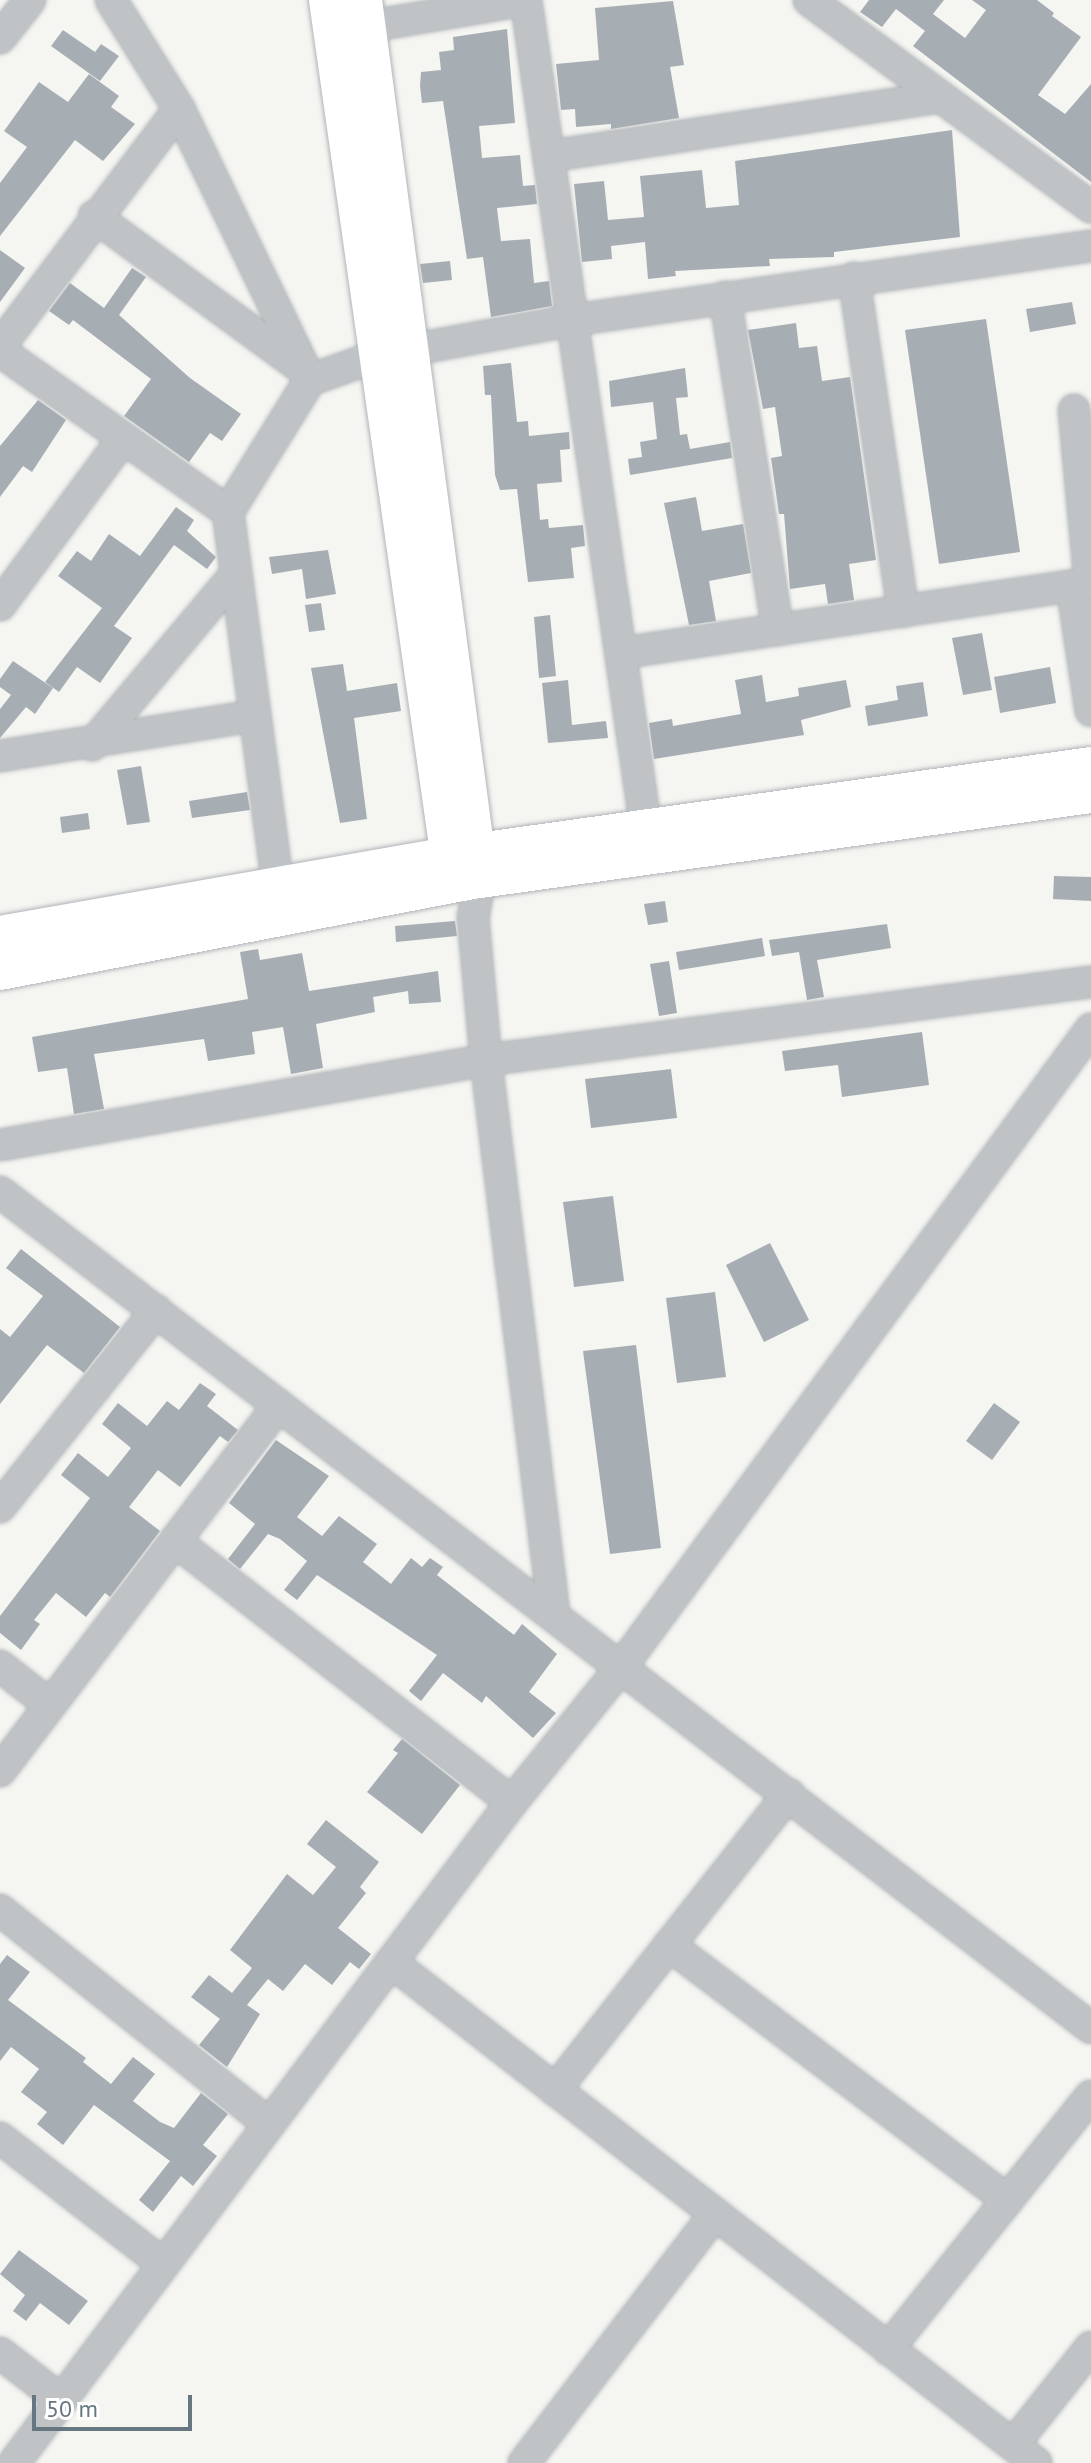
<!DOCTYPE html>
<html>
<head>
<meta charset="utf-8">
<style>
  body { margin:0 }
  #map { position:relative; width:1091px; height:2463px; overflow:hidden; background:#f5f5f2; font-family:"PT Sans",sans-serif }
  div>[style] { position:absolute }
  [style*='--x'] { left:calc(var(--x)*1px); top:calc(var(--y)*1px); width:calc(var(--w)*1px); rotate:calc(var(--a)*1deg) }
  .building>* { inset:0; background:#a7aeb3 }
  .roads { filter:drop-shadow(0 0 2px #b0b5b8) drop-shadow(0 0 2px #b0b5b8) }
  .minor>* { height:30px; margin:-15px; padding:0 15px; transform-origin:15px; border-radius:15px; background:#bfc3c6 }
  .major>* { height:38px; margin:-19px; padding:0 19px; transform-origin:19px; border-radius:19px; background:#fff }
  span { translate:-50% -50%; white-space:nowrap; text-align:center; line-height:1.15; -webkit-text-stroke:8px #fff; paint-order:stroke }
  .scale { position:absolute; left:32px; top:2395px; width:160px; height:36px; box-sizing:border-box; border:4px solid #677781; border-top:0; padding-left:10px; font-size:24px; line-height:28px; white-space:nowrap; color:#677781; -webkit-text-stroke:6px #fff; paint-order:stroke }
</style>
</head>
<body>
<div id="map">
  <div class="building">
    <i style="clip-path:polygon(869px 0,944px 0,933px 14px,965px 38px,986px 10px,972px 0,1037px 0,1054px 13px,1052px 16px,1081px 37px,1038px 95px,1065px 114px,1091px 84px,1091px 182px,913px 46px,925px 31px,896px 9px,882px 27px,860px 12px)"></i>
    <i style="clip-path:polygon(673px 1px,684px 65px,670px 67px,679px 118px,611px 129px,611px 124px,576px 127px,575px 109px,561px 110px,556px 64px,599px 60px,595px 8px)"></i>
    <i style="clip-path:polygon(507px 29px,515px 123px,479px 126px,482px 158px,520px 155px,523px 186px,535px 185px,537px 204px,497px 208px,501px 241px,530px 239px,534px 283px,549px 281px,552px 306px,491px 317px,483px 257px,467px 259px,443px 101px,422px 103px,420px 86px,421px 72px,441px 70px,439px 52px,454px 50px,453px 37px)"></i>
    <i style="clip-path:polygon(63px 30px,95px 52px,101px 44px,119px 56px,100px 81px,51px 46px)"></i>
    <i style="clip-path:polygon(89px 74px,119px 96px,111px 107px,135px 124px,103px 161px,75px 140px,0 236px,0 183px,27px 147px,4px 131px,39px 82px,68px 102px)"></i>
    <i style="clip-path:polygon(952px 130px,960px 237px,834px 252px,834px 257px,769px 259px,770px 266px,675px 271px,676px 276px,648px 279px,645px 242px,611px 246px,612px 259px,582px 262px,574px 184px,604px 181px,608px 220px,644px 217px,640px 176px,702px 170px,706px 208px,739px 205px,735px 161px)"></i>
    <i style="clip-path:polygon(0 250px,25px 268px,0 302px)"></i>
    <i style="clip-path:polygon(450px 261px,452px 280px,423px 283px,420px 264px)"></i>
    <i style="clip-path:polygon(132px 268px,146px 277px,119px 315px,190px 378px,241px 414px,222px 441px,210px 433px,189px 462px,124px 416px,151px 379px,73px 320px,69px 325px,49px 311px,70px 283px,104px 308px)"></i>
    <i style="clip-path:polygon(1072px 302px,1076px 324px,1030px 332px,1026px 309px)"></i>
    <i style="clip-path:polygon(986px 319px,1020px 552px,939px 564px,905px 330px)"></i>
    <i style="clip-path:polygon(796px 323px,799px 348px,817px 346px,822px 381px,850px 377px,876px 560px,849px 564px,854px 600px,828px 604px,825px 584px,790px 589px,784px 514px,779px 514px,771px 458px,782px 456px,775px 407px,763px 409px,748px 330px)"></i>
    <i style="clip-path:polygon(511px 363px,517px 422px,528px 421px,529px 436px,569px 432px,570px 449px,560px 450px,562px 482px,537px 484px,540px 520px,548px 519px,549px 528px,583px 525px,585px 546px,571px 548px,574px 578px,528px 582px,517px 489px,500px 490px,495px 475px,491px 395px,485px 395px,483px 366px)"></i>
    <i style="clip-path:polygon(685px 368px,688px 397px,676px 398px,680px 435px,687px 434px,690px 449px,730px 442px,732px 458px,630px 475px,628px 459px,642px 457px,640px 442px,657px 439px,653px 402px,611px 407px,609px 381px)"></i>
    <i style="clip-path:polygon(38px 400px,66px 420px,32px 472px,23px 466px,0 497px,0 446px)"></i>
    <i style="clip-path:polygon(696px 497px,702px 531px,743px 524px,751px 573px,709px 581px,716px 621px,689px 625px,664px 503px)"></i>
    <i style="clip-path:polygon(176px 507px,194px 520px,187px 531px,216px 557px,207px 569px,174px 545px,114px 626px,132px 638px,100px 683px,77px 667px,59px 692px,45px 682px,102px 608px,58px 576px,77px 551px,91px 561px,109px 534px,140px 556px)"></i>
    <i style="clip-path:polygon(328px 550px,336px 594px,306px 599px,302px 569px,272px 574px,269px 557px)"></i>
    <i style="clip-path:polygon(321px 603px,325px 630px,309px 632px,305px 605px)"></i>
    <i style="clip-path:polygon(550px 615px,556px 676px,539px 678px,534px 617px)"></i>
    <i style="clip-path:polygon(982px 633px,992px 690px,963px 695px,952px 638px)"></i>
    <i style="clip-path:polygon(13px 661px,53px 688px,35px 714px,26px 707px,0 738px,0 709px,11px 695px,0 687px,0 679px)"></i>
    <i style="clip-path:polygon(343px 664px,347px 691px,397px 683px,401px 711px,354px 718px,367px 819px,340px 823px,311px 668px)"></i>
    <i style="clip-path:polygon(1050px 667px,1056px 703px,1000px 713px,994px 677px)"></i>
    <i style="clip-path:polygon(762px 675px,766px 702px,799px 696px,798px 688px,846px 680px,851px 707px,801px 720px,804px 735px,654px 759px,649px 723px,672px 719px,673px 726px,741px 714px,735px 680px)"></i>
    <i style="clip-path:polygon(568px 680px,572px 725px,606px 721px,608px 738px,548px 743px,542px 683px)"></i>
    <i style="clip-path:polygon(923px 682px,928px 716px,868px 726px,865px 706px,898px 700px,896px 686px)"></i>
    <i style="clip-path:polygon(141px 766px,150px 822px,127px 825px,117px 770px)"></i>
    <i style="clip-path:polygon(247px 792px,250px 810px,192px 818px,189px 801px)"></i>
    <i style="clip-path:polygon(88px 813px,90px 829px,62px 833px,60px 817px)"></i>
    <i style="clip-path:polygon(1054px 876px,1091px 877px,1091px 901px,1053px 899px)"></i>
    <i style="clip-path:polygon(665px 901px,668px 922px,648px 925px,644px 904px)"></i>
    <i style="clip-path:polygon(455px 921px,457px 936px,396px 942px,395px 926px)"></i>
    <i style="clip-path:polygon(887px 924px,891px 948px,817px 960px,824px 997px,807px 1000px,799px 952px,772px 956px,769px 940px)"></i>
    <i style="clip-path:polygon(762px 938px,765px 956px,679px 970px,676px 952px)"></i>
    <i style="clip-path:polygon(258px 949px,260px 960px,302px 953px,309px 991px,438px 971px,441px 1002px,409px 1004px,408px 991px,373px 997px,375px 1012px,316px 1024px,323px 1068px,291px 1074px,283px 1027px,252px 1032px,255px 1054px,208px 1061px,204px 1039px,94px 1054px,104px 1109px,74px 1114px,67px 1068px,38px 1072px,32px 1037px,248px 999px,240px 952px)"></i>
    <i style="clip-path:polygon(669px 961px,677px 1013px,659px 1016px,650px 964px)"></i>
    <i style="clip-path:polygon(922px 1032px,929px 1085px,842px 1097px,838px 1065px,785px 1071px,782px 1051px)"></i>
    <i style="clip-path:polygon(671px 1069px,677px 1118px,591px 1128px,585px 1079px)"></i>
    <i style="clip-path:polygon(613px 1196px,624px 1281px,574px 1287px,563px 1202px)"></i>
    <i style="clip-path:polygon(770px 1243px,809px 1320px,764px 1342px,726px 1265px)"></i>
    <i style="clip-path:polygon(21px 1249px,120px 1327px,84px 1373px,47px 1345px,0 1404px,0 1329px,10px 1337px,43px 1296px,6px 1268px)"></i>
    <i style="clip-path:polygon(715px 1292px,726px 1377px,677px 1383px,666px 1298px)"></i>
    <i style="clip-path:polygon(636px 1345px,661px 1548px,610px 1554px,583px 1351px)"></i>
    <i style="clip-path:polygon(200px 1383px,216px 1394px,207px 1406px,238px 1430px,228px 1442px,220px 1436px,180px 1487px,158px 1470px,129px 1507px,160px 1531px,110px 1597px,105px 1593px,86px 1617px,56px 1593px,34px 1620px,40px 1624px,21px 1650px,0 1633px,0 1616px,90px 1498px,61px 1475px,78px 1453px,108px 1477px,131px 1448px,102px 1424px,118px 1403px,147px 1426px,167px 1401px,179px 1410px)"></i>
    <i style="clip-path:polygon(994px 1403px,1020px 1422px,992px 1460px,966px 1441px)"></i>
    <i style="clip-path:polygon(276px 1440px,329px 1476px,297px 1517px,322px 1536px,339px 1516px,377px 1544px,363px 1562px,391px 1584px,411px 1558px,422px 1567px,430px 1558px,443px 1567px,437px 1575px,514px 1635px,522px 1624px,557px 1654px,529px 1692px,556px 1713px,533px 1738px,486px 1696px,482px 1703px,443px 1673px,421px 1701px,409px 1691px,437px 1655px,317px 1575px,297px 1600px,284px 1590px,307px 1561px,280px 1539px,268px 1534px,240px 1569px,228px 1559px,255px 1524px,229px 1503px)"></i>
    <i style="clip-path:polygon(402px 1739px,460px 1785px,422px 1834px,367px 1792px,398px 1753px,393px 1750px)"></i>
    <i style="clip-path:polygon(326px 1820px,379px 1862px,360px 1887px,366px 1893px,338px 1928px,371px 1954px,359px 1969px,350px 1962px,332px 1985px,305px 1964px,283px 1991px,268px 1979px,247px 2005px,260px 2014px,227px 2067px,199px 2045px,220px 2019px,191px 1997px,209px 1975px,232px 1993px,252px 1968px,230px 1950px,287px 1874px,313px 1895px,336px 1867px,307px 1844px)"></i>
    <i style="clip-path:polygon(7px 1955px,30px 1972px,8px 2000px,86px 2058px,83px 2062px,111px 2084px,133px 2057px,155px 2074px,133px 2101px,160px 2122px,174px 2128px,201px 2093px,228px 2114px,203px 2145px,217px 2156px,193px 2186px,181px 2176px,153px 2212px,139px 2200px,170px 2161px,94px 2105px,63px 2145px,37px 2124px,47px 2112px,21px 2092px,39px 2069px,11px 2047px,0 2061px,0 1964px)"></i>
    <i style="clip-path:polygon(19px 2250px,88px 2301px,69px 2325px,40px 2303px,26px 2321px,13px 2311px,25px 2295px,0 2274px)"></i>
  </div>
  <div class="roads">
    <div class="minor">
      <i style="--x:111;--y:0;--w:128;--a:58"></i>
      <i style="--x:179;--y:109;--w:301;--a:64.2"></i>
      <i style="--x:526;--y:0;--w:858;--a:81.76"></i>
      <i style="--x:809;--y:0;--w:350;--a:36.3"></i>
      <i style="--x:346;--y:30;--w:182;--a:-9.5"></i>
      <i style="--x:0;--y:38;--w:48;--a:-51.7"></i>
      <i style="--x:550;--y:156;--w:393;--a:-8.6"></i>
      <i style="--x:94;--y:216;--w:258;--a:36.2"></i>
      <i style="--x:854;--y:278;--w:337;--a:81.6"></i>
      <i style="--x:725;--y:297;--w:337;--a:81"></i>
      <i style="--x:0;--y:346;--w:297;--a:-52.9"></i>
      <i style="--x:0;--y:351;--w:279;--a:35.2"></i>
      <i style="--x:228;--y:512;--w:155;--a:-58.2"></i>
      <i style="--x:310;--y:380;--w:71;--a:-19.7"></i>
      <i style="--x:377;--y:356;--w:200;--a:-10.4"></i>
      <i style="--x:574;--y:320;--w:522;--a:-8.15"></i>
      <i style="--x:1074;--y:410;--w:174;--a:84.7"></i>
      <i style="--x:228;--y:512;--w:377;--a:82.4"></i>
      <i style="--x:1072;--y:586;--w:126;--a:81.4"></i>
      <i style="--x:0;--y:605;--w:207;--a:-53.5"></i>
      <i style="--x:621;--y:653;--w:475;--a:-8.5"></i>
      <i style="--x:92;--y:745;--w:222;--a:-49.9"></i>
      <i style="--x:0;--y:756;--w:256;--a:-9"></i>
      <i style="--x:480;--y:879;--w:39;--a:100"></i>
      <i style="--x:473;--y:917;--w:144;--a:84.8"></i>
      <i style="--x:486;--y:1060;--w:558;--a:83"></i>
      <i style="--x:0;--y:1145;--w:493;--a:-9.9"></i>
      <i style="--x:486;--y:1060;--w:610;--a:-7.35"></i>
      <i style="--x:0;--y:1192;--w:1374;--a:37.46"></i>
      <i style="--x:0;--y:1507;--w:251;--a:-51.5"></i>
      <i style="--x:175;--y:1541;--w:426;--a:37.8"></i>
      <i style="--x:0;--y:1666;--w:63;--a:38"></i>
      <i style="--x:0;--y:1771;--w:460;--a:-52.7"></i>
      <i style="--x:0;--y:1910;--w:344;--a:38.5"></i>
      <i style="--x:669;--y:1945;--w:424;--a:37"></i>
      <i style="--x:391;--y:1962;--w:817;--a:37.84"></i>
      <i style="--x:555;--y:2090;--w:377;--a:-51.7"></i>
      <i style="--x:0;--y:2138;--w:206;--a:37.7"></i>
      <i style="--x:888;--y:2349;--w:324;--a:-51.3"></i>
      <i style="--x:0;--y:2353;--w:77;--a:37.6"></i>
      <i style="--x:1013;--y:2445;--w:125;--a:-51.5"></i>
      <i style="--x:14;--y:2463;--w:828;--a:-53.01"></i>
      <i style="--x:512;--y:1802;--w:175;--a:-51"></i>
      <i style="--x:622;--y:1666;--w:791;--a:-53.64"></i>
      <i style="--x:524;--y:2463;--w:314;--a:-52.5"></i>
    </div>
    <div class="major">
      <i style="--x:328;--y:0;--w:889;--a:81.92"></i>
      <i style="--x:363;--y:0;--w:884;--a:82.46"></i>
      <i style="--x:0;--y:935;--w:457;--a:-10"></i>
      <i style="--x:450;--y:856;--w:647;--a:-7.99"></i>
      <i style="--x:0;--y:971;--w:489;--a:-10.9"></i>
      <i style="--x:480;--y:879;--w:617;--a:-7.92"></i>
    </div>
  </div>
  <div class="scale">50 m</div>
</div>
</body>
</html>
